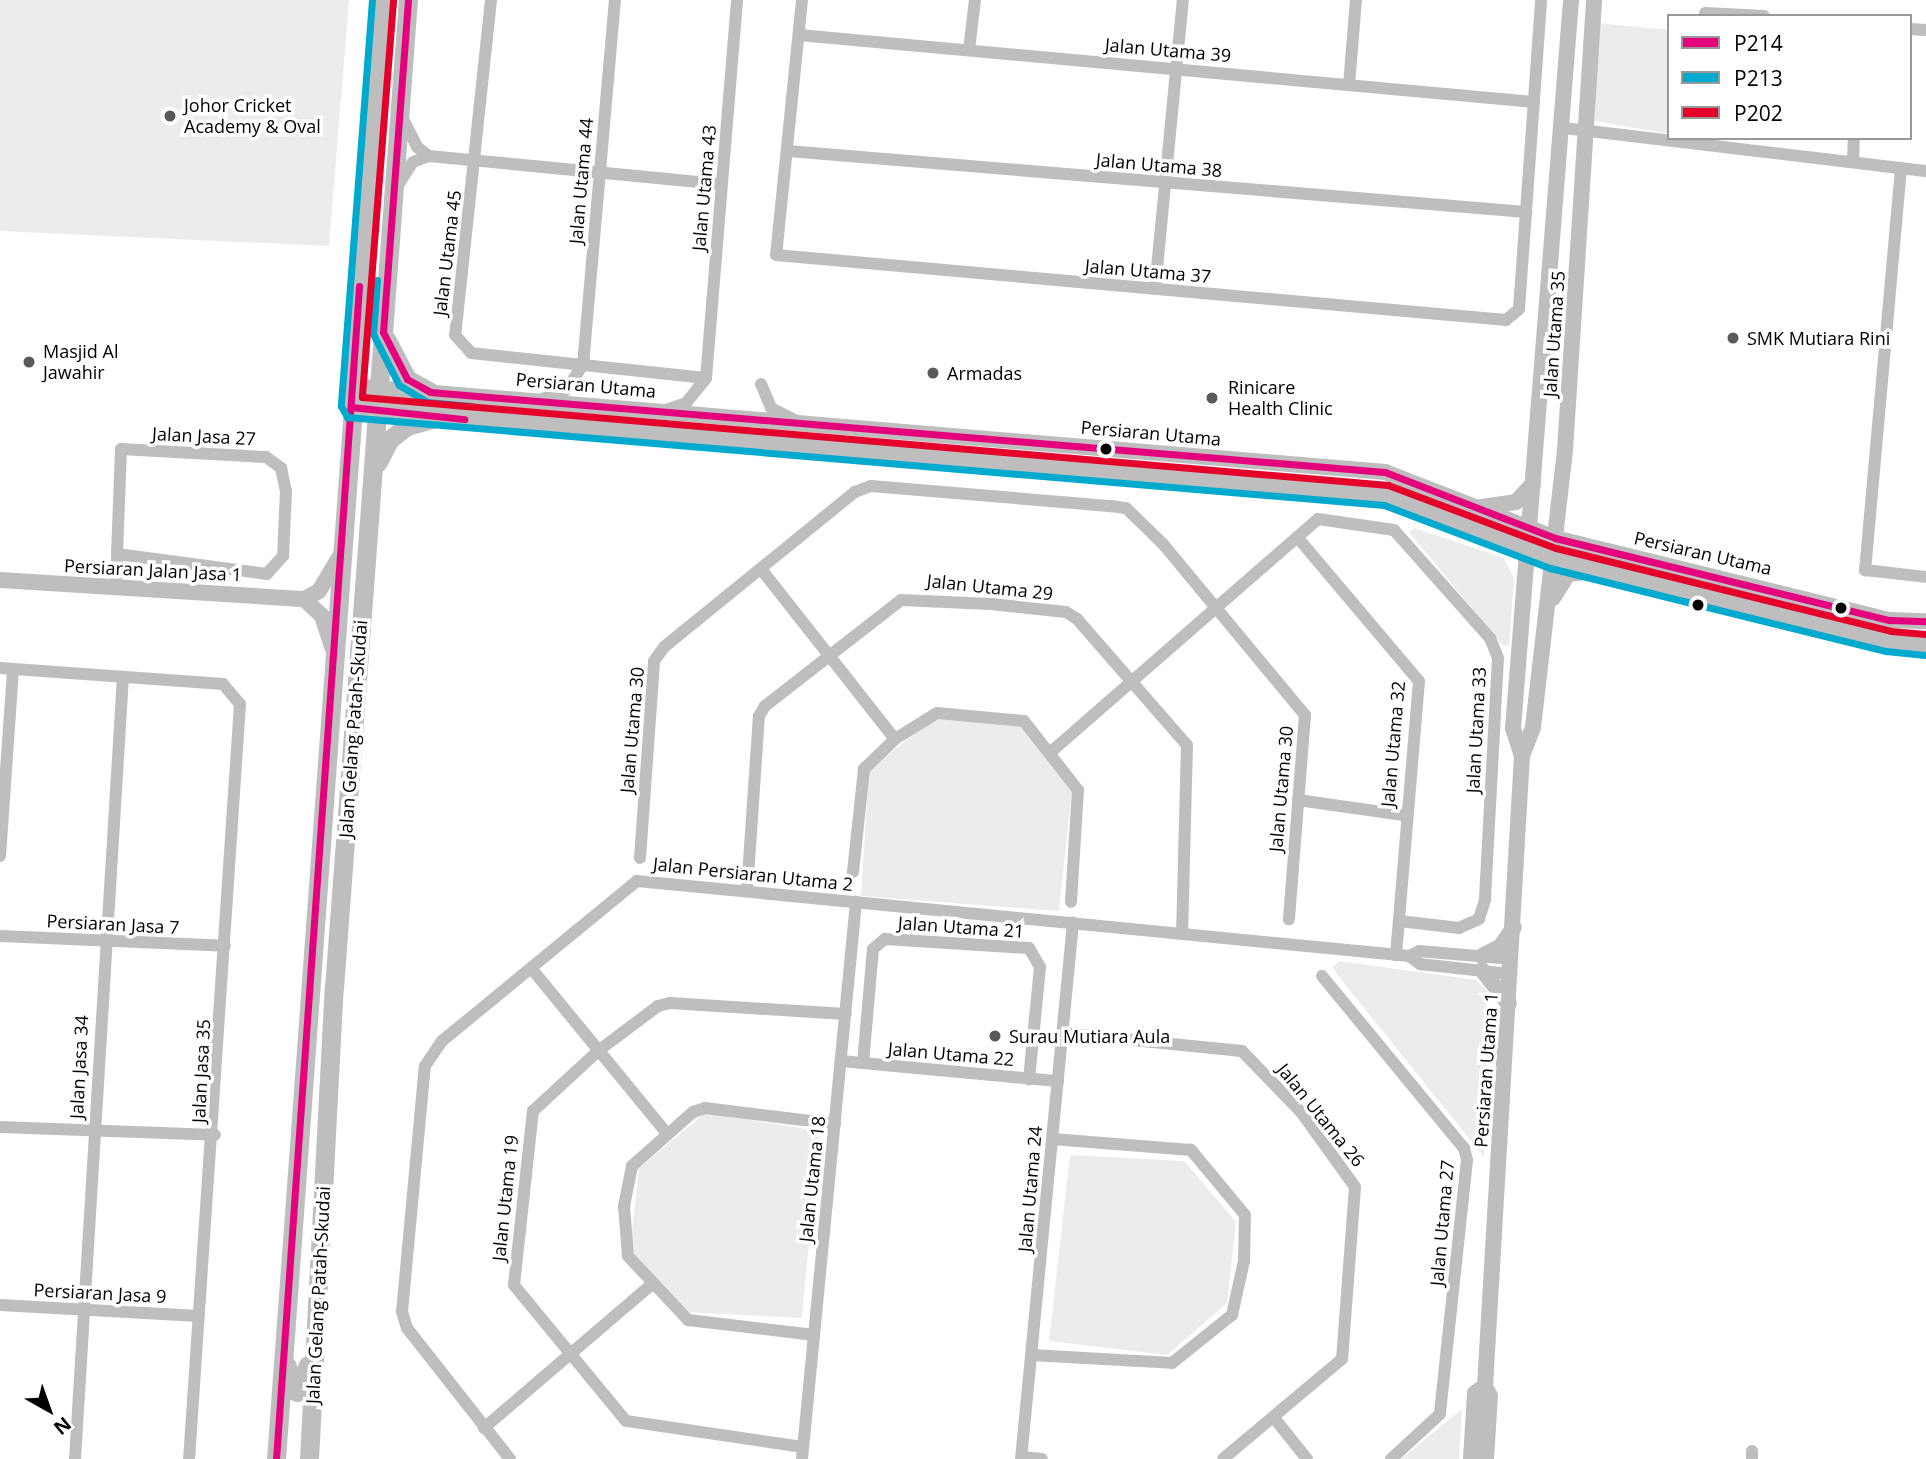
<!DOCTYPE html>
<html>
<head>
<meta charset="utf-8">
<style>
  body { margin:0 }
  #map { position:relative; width:1926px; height:1459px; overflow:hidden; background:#fff; font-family:"Open Sans",sans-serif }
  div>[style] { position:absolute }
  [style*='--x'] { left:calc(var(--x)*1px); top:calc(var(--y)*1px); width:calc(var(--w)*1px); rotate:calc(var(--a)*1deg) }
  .green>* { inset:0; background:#ececec }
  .minor>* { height:12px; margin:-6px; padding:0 6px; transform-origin:6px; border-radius:6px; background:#bebebe }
  .tertiary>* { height:16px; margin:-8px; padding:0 8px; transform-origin:8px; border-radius:8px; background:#bebebe }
  .primary>* { height:19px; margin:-9.5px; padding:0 9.5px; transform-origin:9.5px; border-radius:9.5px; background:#bebebe }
  .bus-1>* { height:7px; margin:-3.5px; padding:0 3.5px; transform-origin:3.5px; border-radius:3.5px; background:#e5007d }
  .bus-2>* { height:7px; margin:-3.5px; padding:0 3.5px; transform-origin:3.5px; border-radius:3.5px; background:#00a9ce }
  .bus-3>* { height:7px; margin:-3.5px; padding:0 3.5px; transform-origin:3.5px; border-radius:3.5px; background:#e4002b }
  .dots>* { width:19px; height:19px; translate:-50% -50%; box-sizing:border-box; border:4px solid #fff; border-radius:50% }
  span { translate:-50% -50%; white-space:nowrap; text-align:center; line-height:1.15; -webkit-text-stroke:7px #fff; paint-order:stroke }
  .street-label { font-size:18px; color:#000 }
  .poi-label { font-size:18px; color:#000 }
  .left { translate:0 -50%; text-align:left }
  .legend { position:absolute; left:1667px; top:14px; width:245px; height:126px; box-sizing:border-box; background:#fff; border:2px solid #999; margin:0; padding:9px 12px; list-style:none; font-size:21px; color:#000 }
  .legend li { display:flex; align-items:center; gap:14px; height:35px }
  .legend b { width:35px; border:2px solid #999 }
  .north { position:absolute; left:14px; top:1375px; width:70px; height:70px; -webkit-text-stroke:5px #fff; paint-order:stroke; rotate:140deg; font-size:19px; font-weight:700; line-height:28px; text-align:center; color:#000 }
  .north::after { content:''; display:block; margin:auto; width:24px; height:32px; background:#000; clip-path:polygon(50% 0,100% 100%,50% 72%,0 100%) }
</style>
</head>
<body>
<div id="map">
  <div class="green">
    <i style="clip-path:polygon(0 0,349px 0,329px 246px,0 231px)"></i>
    <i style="clip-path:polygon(1598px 23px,1669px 30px,1669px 134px,1595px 121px)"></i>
    <i style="clip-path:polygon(1414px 528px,1504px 558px,1514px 579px,1509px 646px,1503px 646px,1409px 532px)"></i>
    <i style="clip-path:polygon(933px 719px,1023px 726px,1072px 789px,1059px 911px,861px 896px,869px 770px)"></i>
    <i style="clip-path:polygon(1339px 961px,1476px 980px,1488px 992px,1484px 1157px,1336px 973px,1333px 967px)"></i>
    <i style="clip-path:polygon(705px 1113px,819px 1131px,802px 1318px,685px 1312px,630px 1250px,639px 1168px)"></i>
    <i style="clip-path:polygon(1070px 1155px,1184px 1161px,1236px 1222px,1227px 1303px,1167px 1355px,1049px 1341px)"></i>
    <i style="clip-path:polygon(1462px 1409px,1459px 1459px,1401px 1459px)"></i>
  </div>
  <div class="minor">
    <i style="--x:491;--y:0;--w:337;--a:96.1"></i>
    <i style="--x:455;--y:335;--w:24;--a:48"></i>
    <i style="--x:471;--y:353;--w:236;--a:6.1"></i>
    <i style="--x:802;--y:0;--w:256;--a:95.8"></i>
    <i style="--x:776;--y:255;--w:733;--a:5.09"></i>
    <i style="--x:1506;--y:320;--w:17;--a:-40"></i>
    <i style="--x:1519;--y:309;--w:310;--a:-85.9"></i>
    <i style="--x:1705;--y:13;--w:59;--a:2.9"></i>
    <i style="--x:1910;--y:29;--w:16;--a:4"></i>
    <i style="--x:799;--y:35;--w:738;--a:5.21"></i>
    <i style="--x:969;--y:50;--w:50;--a:-83.2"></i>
    <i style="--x:1349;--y:85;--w:85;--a:-85.3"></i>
    <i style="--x:402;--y:117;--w:34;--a:63"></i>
    <i style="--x:417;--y:147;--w:15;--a:37"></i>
    <i style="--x:1564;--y:128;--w:365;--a:6.8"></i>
    <i style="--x:788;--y:151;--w:741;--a:4.73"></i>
    <i style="--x:1853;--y:162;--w:24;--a:-88"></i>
    <i style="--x:1901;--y:168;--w:404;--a:95.1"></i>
    <i style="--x:1865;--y:570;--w:61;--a:6.5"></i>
    <i style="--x:398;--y:185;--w:27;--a:-57"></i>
    <i style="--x:413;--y:162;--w:17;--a:-21"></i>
    <i style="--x:429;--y:156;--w:294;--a:5.5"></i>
    <i style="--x:1155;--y:289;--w:290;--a:-84.5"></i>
    <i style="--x:761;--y:384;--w:26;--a:67"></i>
    <i style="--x:771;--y:408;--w:29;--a:27"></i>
    <i style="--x:542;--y:399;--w:26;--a:-21"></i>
    <i style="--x:566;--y:390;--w:30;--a:-56"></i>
    <i style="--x:583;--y:365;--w:366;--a:-85"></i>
    <i style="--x:666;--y:410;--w:21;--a:-19"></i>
    <i style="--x:686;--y:403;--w:32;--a:-51"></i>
    <i style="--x:706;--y:378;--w:379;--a:-85.3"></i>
    <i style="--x:1298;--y:538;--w:187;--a:49.8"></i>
    <i style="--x:1419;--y:681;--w:275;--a:94.8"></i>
    <i style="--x:761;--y:569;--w:216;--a:51.8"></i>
    <i style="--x:116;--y:587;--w:33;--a:-88"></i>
    <i style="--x:117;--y:554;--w:105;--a:-87.8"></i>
    <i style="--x:121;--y:449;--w:145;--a:3.2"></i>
    <i style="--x:266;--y:457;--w:19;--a:36"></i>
    <i style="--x:281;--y:468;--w:24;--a:78"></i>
    <i style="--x:286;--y:491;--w:65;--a:92.6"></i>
    <i style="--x:283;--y:556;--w:24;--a:132"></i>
    <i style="--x:267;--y:574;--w:151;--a:-172.4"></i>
    <i style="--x:0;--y:668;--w:224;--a:4.1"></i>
    <i style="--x:223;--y:684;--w:26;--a:50"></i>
    <i style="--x:240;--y:704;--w:757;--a:93.86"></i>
    <i style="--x:1052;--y:751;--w:353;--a:-41.1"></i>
    <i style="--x:1318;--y:519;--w:77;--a:8.2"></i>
    <i style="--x:1394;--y:530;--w:144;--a:48.4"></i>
    <i style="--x:1490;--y:638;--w:22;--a:68"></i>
    <i style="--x:1498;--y:658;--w:242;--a:93.1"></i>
    <i style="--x:1485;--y:900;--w:20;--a:108"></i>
    <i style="--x:1479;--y:919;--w:22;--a:156"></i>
    <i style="--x:1459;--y:928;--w:60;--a:-173.3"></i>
    <i style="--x:1298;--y:800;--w:107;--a:8.1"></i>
    <i style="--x:0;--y:856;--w:187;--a:-86"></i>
    <i style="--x:640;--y:858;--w:197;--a:-85.9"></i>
    <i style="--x:654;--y:661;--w:17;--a:-54"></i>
    <i style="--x:664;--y:647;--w:246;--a:-39.1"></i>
    <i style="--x:855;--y:492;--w:17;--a:-21"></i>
    <i style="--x:871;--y:486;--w:241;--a:4.8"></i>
    <i style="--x:1111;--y:506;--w:15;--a:8"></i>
    <i style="--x:1126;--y:508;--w:52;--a:44.2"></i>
    <i style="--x:1163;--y:544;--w:222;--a:50.3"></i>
    <i style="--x:1305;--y:715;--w:205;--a:94.5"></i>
    <i style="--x:853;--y:872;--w:104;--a:-83.9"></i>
    <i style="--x:864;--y:769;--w:43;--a:-44.1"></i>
    <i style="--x:895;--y:739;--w:49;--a:-31.8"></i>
    <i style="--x:937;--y:713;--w:87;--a:5.3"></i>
    <i style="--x:1024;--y:721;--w:88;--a:52"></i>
    <i style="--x:1078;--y:790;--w:112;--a:93.6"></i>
    <i style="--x:747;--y:891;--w:175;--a:-86.1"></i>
    <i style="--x:759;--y:716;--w:12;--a:-59"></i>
    <i style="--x:765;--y:706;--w:172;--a:-37.9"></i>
    <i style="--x:901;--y:600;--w:90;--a:2.5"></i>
    <i style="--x:991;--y:604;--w:75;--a:6.1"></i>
    <i style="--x:1066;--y:612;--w:13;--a:32"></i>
    <i style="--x:1077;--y:619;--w:167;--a:48.9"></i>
    <i style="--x:1187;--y:745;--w:189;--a:91.5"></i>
    <i style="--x:0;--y:936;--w:225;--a:2.5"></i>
    <i style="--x:1409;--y:956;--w:11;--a:-27"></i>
    <i style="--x:1419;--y:951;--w:93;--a:4.9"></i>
    <i style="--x:531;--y:968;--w:211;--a:50.6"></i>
    <i style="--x:1322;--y:976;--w:223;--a:50.5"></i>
    <i style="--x:1464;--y:1148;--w:12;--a:76"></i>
    <i style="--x:1467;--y:1160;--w:255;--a:96.1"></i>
    <i style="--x:1440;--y:1414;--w:67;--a:137.4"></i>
    <i style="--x:1062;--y:1033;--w:181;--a:5.7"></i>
    <i style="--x:1242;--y:1051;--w:85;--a:46"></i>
    <i style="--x:1301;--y:1112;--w:92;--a:54.2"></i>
    <i style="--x:1355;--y:1187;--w:172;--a:94.3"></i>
    <i style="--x:1342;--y:1359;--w:155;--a:140"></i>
    <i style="--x:841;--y:1061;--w:218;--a:5.3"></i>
    <i style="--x:863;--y:1063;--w:114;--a:-85"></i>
    <i style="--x:873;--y:949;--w:16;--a:-40"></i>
    <i style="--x:885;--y:939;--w:144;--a:3.6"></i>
    <i style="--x:1029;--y:948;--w:22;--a:60"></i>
    <i style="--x:1040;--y:967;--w:113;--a:95.6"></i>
    <i style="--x:0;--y:1127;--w:215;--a:2.1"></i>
    <i style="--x:0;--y:1305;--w:199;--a:3.2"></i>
    <i style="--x:814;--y:1335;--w:127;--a:-173.2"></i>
    <i style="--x:688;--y:1320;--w:88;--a:-133.2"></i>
    <i style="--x:628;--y:1256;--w:50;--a:-94.6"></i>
    <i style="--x:624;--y:1206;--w:41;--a:-78.7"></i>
    <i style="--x:632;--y:1166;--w:81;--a:-41.5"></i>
    <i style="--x:693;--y:1112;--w:13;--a:-18"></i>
    <i style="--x:705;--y:1108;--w:131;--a:7"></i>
    <i style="--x:1031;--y:1355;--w:141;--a:3.2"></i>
    <i style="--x:1172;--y:1363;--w:77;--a:-38.7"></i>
    <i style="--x:1232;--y:1315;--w:55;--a:-77.5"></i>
    <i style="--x:1244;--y:1261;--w:46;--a:-88.8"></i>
    <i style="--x:1245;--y:1215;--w:85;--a:-129.7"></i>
    <i style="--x:1191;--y:1150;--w:139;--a:-175.5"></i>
    <i style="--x:1275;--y:1419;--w:51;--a:51.3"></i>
    <i style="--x:484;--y:1428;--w:220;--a:-40.6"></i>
    <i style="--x:803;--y:1447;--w:179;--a:-171.6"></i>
    <i style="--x:626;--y:1421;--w:176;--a:-129.5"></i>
    <i style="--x:514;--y:1285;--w:175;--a:-83.8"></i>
    <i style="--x:533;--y:1111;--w:88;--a:-42.7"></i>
    <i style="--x:598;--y:1051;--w:75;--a:-36.9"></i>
    <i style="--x:658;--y:1006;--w:12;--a:-14"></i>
    <i style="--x:670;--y:1003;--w:176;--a:3.6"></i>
    <i style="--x:1022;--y:1457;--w:20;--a:6"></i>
    <i style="--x:75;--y:1459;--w:783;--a:-86.49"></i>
    <i style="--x:510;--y:1459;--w:167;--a:-128.2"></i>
    <i style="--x:407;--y:1328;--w:17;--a:-107"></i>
    <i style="--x:402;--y:1312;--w:247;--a:-84.7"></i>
    <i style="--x:425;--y:1066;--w:30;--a:-56"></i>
    <i style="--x:442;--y:1041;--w:252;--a:-39.4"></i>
    <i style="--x:637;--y:881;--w:776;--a:5.55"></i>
    <i style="--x:1409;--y:956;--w:14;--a:36"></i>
    <i style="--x:1420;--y:964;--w:92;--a:6.3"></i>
    <i style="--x:802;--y:1459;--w:560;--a:-84.46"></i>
    <i style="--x:1021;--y:1459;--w:539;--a:-84.46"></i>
    <i style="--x:1752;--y:1459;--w:8;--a:-90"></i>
  </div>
  <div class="tertiary">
    <i style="--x:351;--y:386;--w:1038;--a:4.75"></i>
    <i style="--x:1385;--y:472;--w:182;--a:21.2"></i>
    <i style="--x:1555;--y:538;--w:345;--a:13.8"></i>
    <i style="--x:1890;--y:620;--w:36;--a:2"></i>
    <i style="--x:351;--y:407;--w:1039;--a:4.86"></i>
    <i style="--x:1386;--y:495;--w:178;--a:20.7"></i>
    <i style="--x:1553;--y:558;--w:346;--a:13.9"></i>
    <i style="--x:1889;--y:641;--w:37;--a:6"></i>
    <i style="--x:1481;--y:507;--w:35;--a:-8"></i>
    <i style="--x:1516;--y:502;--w:25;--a:-47"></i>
    <i style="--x:0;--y:580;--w:305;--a:3.6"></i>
    <i style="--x:1553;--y:598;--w:28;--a:-58"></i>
    <i style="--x:1568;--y:574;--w:25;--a:-7"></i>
    <i style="--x:304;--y:599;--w:25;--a:43"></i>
    <i style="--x:322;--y:616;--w:33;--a:72"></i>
    <i style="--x:304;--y:599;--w:17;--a:-28"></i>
    <i style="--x:319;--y:591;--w:41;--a:-59"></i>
    <i style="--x:1522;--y:756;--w:29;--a:-108"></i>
    <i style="--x:1513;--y:728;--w:730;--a:-85.44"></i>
    <i style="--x:1482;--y:956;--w:20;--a:-27"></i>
    <i style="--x:1500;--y:947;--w:24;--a:-55"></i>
    <i style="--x:1482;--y:970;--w:43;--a:51.5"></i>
    <i style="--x:1471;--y:1459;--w:66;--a:-86.5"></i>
    <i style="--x:1475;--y:1393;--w:12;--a:-35"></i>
    <i style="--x:1486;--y:1459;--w:63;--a:-86.4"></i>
    <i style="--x:1490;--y:1396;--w:11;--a:-117"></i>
    <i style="--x:1485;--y:1386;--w:631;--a:-86.64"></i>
    <i style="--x:1522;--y:756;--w:31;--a:-69"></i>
    <i style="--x:1533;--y:727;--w:279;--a:-83.4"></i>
    <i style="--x:1565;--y:450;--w:451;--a:-86.3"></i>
  </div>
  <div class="primary">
    <i style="--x:386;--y:339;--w:45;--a:62.3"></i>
    <i style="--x:407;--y:379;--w:26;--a:29"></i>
    <i style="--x:378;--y:462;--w:25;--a:-63"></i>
    <i style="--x:389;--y:440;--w:23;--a:-38"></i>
    <i style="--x:407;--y:426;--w:32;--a:-16"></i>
    <i style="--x:287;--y:1366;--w:22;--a:82"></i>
    <i style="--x:290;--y:1388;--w:8;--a:30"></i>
    <i style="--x:297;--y:1392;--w:29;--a:-68"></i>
    <i style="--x:276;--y:1459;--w:1463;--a:-85.81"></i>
    <i style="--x:309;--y:1459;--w:472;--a:-87"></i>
    <i style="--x:334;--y:988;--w:991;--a:-85.72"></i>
  </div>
  <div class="bus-1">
    <i style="--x:408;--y:0;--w:333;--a:94.3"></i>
    <i style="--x:383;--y:332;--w:53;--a:62.9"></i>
    <i style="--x:407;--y:379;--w:26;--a:29"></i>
    <i style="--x:430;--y:392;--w:958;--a:4.79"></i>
    <i style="--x:1385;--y:472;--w:182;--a:21.2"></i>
    <i style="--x:1555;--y:538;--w:345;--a:13.8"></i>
    <i style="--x:1890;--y:620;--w:36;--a:2"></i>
    <i style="--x:351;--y:407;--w:114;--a:6.1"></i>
    <i style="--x:276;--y:1459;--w:1176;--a:-85.95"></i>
  </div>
  <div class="bus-2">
    <i style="--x:372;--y:0;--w:407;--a:94.4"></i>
    <i style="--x:341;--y:406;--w:13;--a:61"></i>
    <i style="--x:347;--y:417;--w:1041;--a:4.85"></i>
    <i style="--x:1384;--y:505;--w:178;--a:20.8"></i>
    <i style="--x:1550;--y:568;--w:346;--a:13.9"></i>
    <i style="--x:1886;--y:651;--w:39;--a:6"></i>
    <i style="--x:377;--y:280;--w:54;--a:94.2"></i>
    <i style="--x:373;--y:334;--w:57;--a:63"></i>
    <i style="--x:399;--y:385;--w:33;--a:31"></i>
    <i style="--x:427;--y:402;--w:44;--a:5.2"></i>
  </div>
  <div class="bus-3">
    <i style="--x:393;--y:1;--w:397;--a:94.5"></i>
    <i style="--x:362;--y:397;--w:1030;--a:4.9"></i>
    <i style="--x:1388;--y:485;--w:179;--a:20.6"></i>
    <i style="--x:1556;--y:548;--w:345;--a:13.9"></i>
    <i style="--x:1891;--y:631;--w:35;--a:5"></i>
  </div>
  <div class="dots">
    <i style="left:170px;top:116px;background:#595959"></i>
    <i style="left:1733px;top:338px;background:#595959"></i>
    <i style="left:29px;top:362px;background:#595959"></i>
    <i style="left:933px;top:373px;background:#595959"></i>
    <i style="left:1212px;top:398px;background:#595959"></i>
    <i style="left:1106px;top:449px;background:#000"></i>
    <i style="left:1698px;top:605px;background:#000"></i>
    <i style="left:1841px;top:608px;background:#000"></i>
    <i style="left:995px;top:1036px;background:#595959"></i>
  </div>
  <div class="street-label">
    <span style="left:1168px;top:50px;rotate:5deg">Jalan Utama 39</span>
    <span style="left:1159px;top:165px;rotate:5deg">Jalan Utama 38</span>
    <span style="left:581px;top:181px;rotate:-85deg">Jalan Utama 44</span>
    <span style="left:704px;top:188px;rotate:-85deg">Jalan Utama 43</span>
    <span style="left:447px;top:253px;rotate:-83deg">Jalan Utama 45</span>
    <span style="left:1148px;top:271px;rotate:5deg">Jalan Utama 37</span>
    <span style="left:1554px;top:334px;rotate:-86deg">Jalan Utama 35</span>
    <span style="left:586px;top:385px;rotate:5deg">Persiaran Utama</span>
    <span style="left:1151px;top:433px;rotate:5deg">Persiaran Utama</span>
    <span style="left:204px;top:436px;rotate:3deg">Jalan Jasa 27</span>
    <span style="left:1703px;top:553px;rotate:13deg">Persiaran Utama</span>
    <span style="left:153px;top:570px;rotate:3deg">Persiaran Jalan Jasa 1</span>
    <span style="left:990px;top:587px;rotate:6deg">Jalan Utama 29</span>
    <span style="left:353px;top:729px;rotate:-86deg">Jalan Gelang Patah-Skudai</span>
    <span style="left:632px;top:730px;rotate:-85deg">Jalan Utama 30</span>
    <span style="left:1476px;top:730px;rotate:-87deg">Jalan Utama 33</span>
    <span style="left:1393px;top:744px;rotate:-85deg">Jalan Utama 32</span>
    <span style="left:1281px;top:789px;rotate:-85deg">Jalan Utama 30</span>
    <span style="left:753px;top:874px;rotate:6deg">Jalan Persiaran Utama 2</span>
    <span style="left:113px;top:924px;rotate:3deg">Persiaran Jasa 7</span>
    <span style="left:961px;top:927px;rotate:4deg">Jalan Utama 21</span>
    <span style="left:951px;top:1054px;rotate:5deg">Jalan Utama 22</span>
    <span style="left:79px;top:1067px;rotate:-87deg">Jalan Jasa 34</span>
    <span style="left:1486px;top:1070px;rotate:-86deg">Persiaran Utama 1</span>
    <span style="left:201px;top:1071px;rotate:-87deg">Jalan Jasa 35</span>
    <span style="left:1321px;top:1115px;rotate:51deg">Jalan Utama 26</span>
    <span style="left:812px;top:1179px;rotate:-84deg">Jalan Utama 18</span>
    <span style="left:1030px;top:1189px;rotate:-85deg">Jalan Utama 24</span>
    <span style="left:505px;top:1198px;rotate:-84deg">Jalan Utama 19</span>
    <span style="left:1442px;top:1223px;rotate:-85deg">Jalan Utama 27</span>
    <span style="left:100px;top:1293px;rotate:3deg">Persiaran Jasa 9</span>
    <span style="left:318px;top:1295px;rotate:-87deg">Jalan Gelang Patah-Skudai</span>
  </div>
  <div class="poi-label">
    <span class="left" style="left:184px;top:116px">Johor Cricket<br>Academy &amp; Oval</span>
    <span class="left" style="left:1747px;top:338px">SMK Mutiara Rini</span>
    <span class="left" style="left:43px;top:362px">Masjid Al<br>Jawahir</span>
    <span class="left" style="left:947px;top:373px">Armadas</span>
    <span class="left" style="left:1228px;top:398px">Rinicare<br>Health Clinic</span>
    <span class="left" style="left:1009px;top:1036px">Surau Mutiara Aula</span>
  </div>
  <ul class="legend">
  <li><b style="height:9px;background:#e5007d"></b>P214</li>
  <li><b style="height:9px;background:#00a9ce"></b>P213</li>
  <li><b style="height:9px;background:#e4002b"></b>P202</li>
  </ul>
  <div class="north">N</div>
</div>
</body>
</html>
